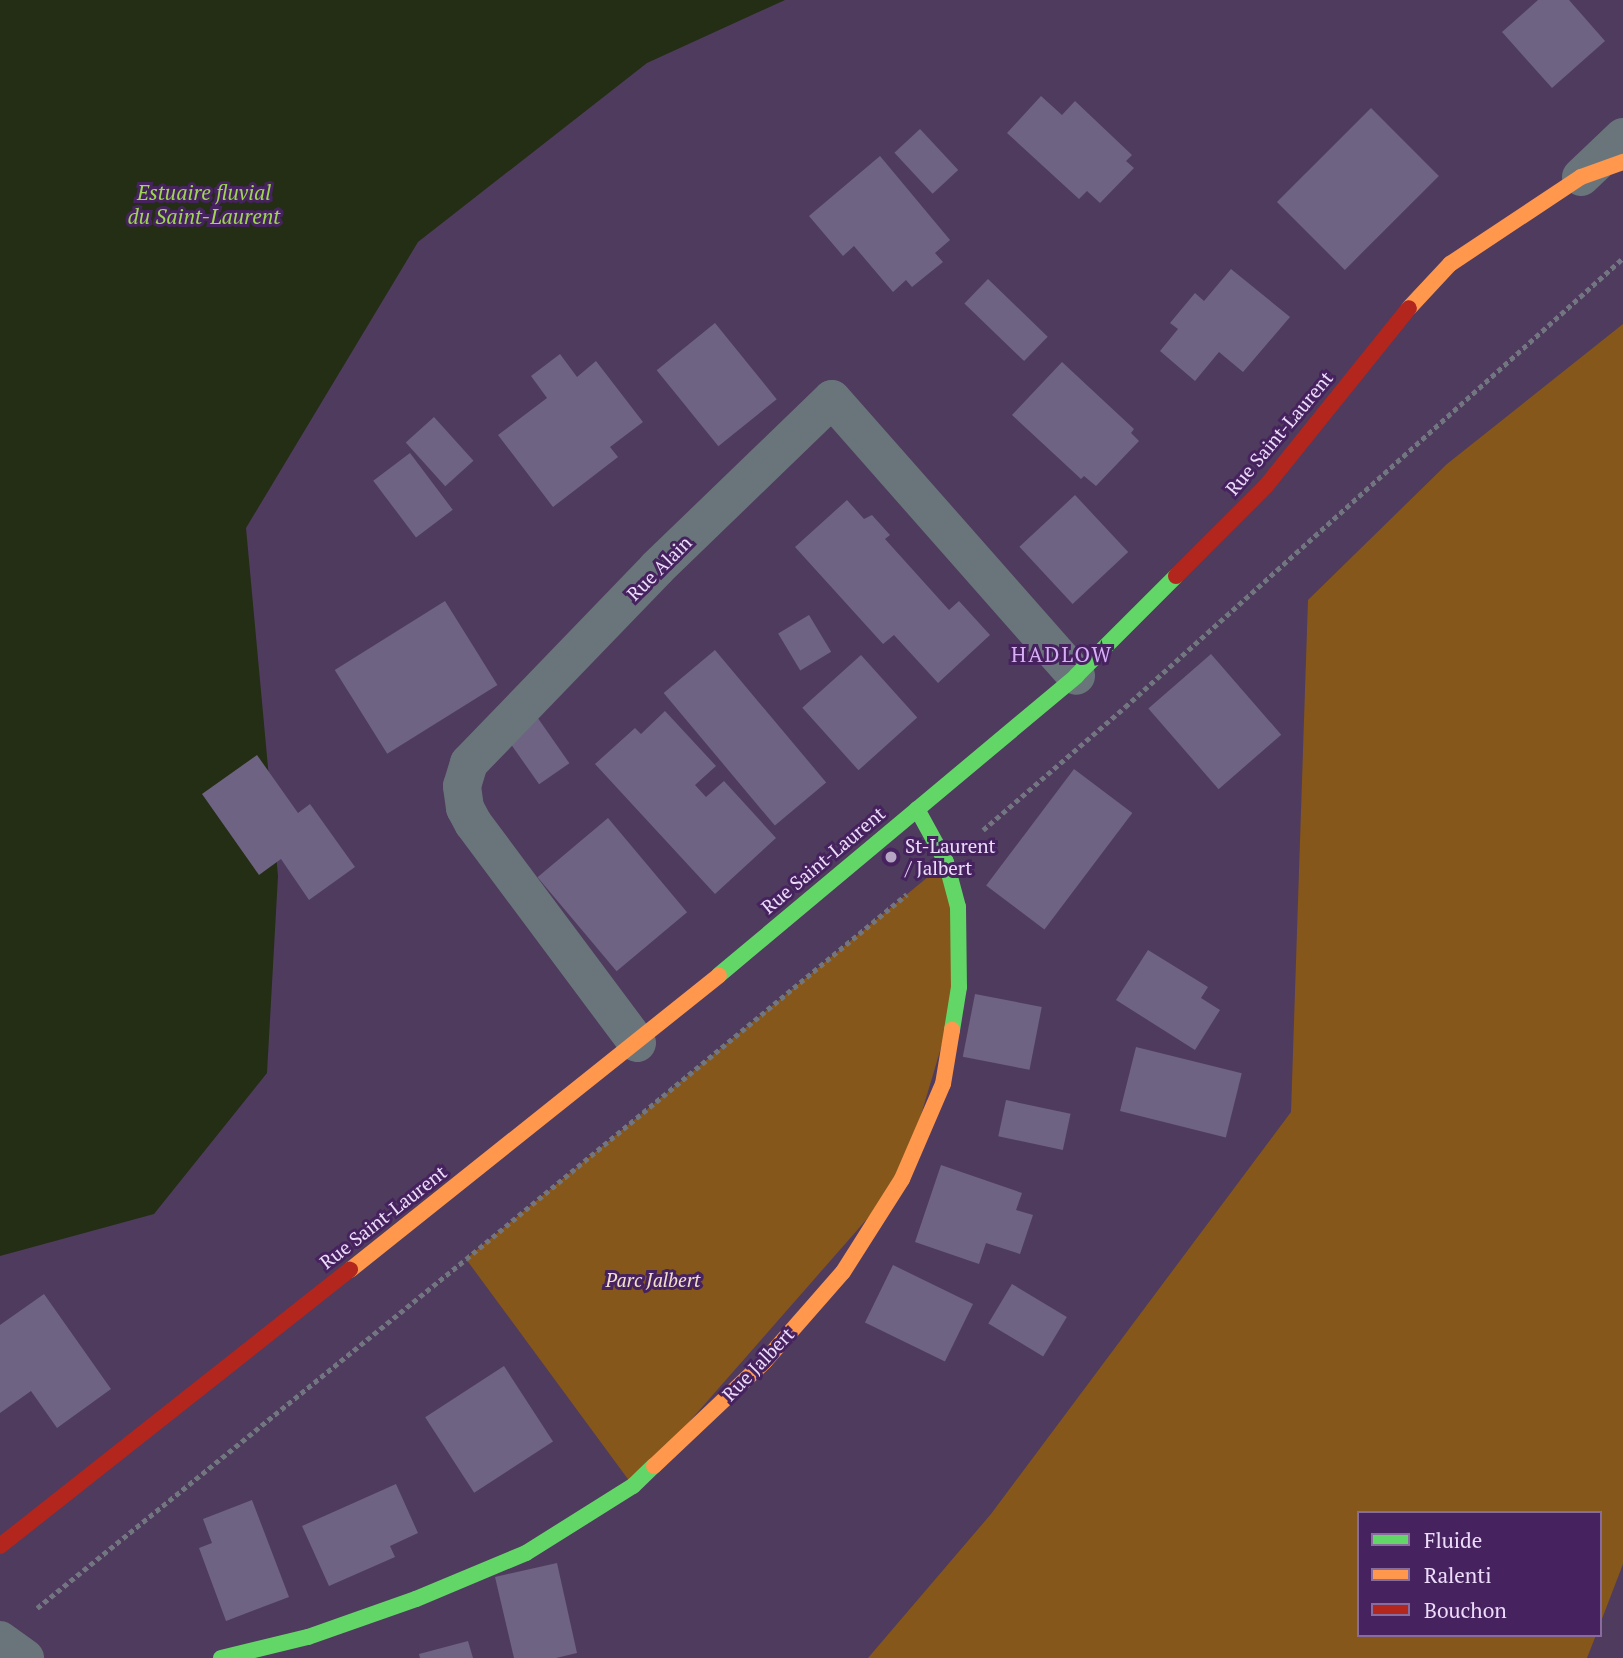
<!DOCTYPE html>
<style>
body{margin:0}
#map{position:relative;width:1623px;height:1658px;overflow:hidden;background:#4f3b5d;font-family:"PT Serif",serif}
div>[style]{position:absolute}
[style*='--x']{left:calc(var(--x)*1px);top:calc(var(--y)*1px);width:calc(var(--w)*1px);rotate:calc(var(--a)*1deg)}
.green>*{inset:0;background:#86571b}
.water>*{inset:0;background:#232e14}
.building>*{inset:0;background:#6e6383;transform-origin:0 0}
.path>*{height:4.5px;margin-top:-2.25px;transform-origin:0;background:repeating-linear-gradient(90deg,#727681 0 5px,transparent 0 8.5px)}
.street>*{height:38px;margin:-19px;padding:0 19px;transform-origin:19px;border-radius:19px;background:#6a757b}
.fast>*{height:16px;margin:-8px;padding:0 8px;transform-origin:8px;border-radius:8px;background:#63d668}
.slow>*{height:16px;margin:-8px;padding:0 8px;transform-origin:8px;border-radius:8px;background:#ff974d}
.jam>*{height:16px;margin:-8px;padding:0 8px;transform-origin:8px;border-radius:8px;background:#b3261e}
.dots>*{width:19px;height:19px;translate:-50% -50%;box-sizing:border-box;border:4px solid #46225f;border-radius:50%}
span{translate:-50% -50%;white-space:nowrap;text-align:center;line-height:1.15;-webkit-text-stroke:6px #46225f;paint-order:stroke}
.street-label{font-size:19px;color:#ecdcfa}
.poi-label{font-size:19px;color:#ecdcfa}
.left{translate:0 -50%;text-align:left}
.park-label{font-size:19px;color:#f2dfcb;font-style:italic}
.water-label{font-size:21px;color:#9ed555;font-style:italic}
.neighbourhood-label{font-size:21px;color:#d6aff7;letter-spacing:2px}
.legend{position:absolute;left:1357px;top:1511px;width:245px;height:126px;box-sizing:border-box;background:#46225f;border:2px solid #886c9d;margin:0;padding:9px 12px;list-style:none;font-size:21px;color:#ecdcfa}
.legend li{display:flex;align-items:center;gap:14px;height:35px}
.legend b{width:35px;border:2px solid #886c9d}
</style>
<div id="map">
<div class="green">
<div style="clip-path:polygon(1623px 324px,1623px 1564px,1600px 1624px,1600px 1513px,1359px 1513px,1359px 1635px,1596px 1635px,1587px 1658px,868px 1658px,991px 1514px,1291px 1112px,1308px 600px,1447px 464px)"></div>
<div style="clip-path:polygon(946px 862px,959px 987px,902px 1179px,633px 1486px,466px 1259px)"></div>
</div>
<div class="water">
<div style="clip-path:polygon(0 0,785px 0,647px 63px,418px 242px,246px 528px,278px 876px,267px 1073px,154px 1214px,0 1256px)"></div>
</div>
<div class="building">
<div style="clip-path:polygon(1538px 0,1569px 0,1605px 41px,1552px 88px,1502px 32px)"></div>
<div style="clip-path:polygon(1041px 96px,1062px 115px,1075px 101px,1132px 155px,1126px 161px,1134px 168px,1100px 203px,1087px 191px,1079px 199px,1007px 133px)"></div>
<div style="left:1371px;top:108px;width:96px;height:133px;rotate:45deg"></div>
<div style="left:920px;top:129px;width:56px;height:35px;rotate:47deg"></div>
<div style="clip-path:polygon(880px 156px,950px 240px,935px 253px,943px 262px,912px 287px,906px 280px,893px 292px,854px 246px,843px 256px,809px 216px)"></div>
<div style="clip-path:polygon(1231px 269px,1290px 317px,1243px 372px,1219px 352px,1195px 381px,1160px 351px,1178px 329px,1170px 323px,1195px 293px,1204px 301px)"></div>
<div style="left:988px;top:279px;width:83px;height:34px;rotate:44deg"></div>
<div style="left:715px;top:323px;width:98px;height:75px;rotate:51deg"></div>
<div style="clip-path:polygon(560px 354px,577px 377px,596px 361px,643px 422px,610px 447px,618px 457px,553px 507px,498px 435px,547px 398px,531px 376px)"></div>
<div style="clip-path:polygon(1062px 362px,1134px 429px,1131px 433px,1139px 441px,1096px 486px,1084px 476px,1081px 479px,1012px 415px)"></div>
<div style="left:434px;top:417px;width:59px;height:38px;rotate:48deg"></div>
<div style="left:410px;top:453px;width:71px;height:46px;rotate:53deg"></div>
<div style="left:1075px;top:495px;width:78px;height:76px;rotate:47deg"></div>
<div style="clip-path:polygon(847px 500px,864px 519px,872px 515px,890px 535px,885px 539px,949px 610px,959px 601px,990px 635px,938px 683px,894px 635px,883px 644px,795px 547px)"></div>
<div style="left:445px;top:601px;width:99px;height:130px;rotate:58deg"></div>
<div style="left:809px;top:615px;width:43px;height:36px;rotate:59deg"></div>
<div style="left:715px;top:650px;width:173px;height:67px;rotate:50deg"></div>
<div style="left:1211px;top:654px;width:107px;height:83px;rotate:49deg"></div>
<div style="left:861px;top:655px;width:84px;height:79px;rotate:48deg"></div>
<div style="clip-path:polygon(665px 711px,716px 766px,695px 785px,706px 797px,724px 781px,776px 838px,715px 894px,595px 764px,635px 728px,641px 734px)"></div>
<div style="left:535px;top:714px;width:60px;height:37px;rotate:55deg"></div>
<div style="clip-path:polygon(257px 755px,298px 813px,310px 804px,355px 867px,309px 900px,281px 859px,259px 875px,202px 794px)"></div>
<div style="left:1074px;top:769px;width:73px;height:146px;rotate:37deg"></div>
<div style="left:608px;top:818px;width:123px;height:92px;rotate:50deg"></div>
<div style="clip-path:polygon(1148px 950px,1208px 987px,1201px 998px,1220px 1010px,1195px 1050px,1116px 1000px)"></div>
<div style="left:975px;top:994px;width:68px;height:64px;rotate:11deg"></div>
<div style="left:1136px;top:1047px;width:109px;height:66px;rotate:14deg"></div>
<div style="left:1006px;top:1100px;width:66px;height:37px;rotate:12deg"></div>
<div style="clip-path:polygon(941px 1165px,1022px 1193px,1016px 1210px,1033px 1215px,1020px 1254px,986px 1243px,979px 1264px,915px 1242px)"></div>
<div style="left:893px;top:1265px;width:89px;height:64px;rotate:26deg"></div>
<div style="left:1012px;top:1284px;width:64px;height:46px;rotate:31deg"></div>
<div style="clip-path:polygon(44px 1294px,111px 1389px,57px 1428px,31px 1391px,0 1413px,0 1325px)"></div>
<div style="left:504px;top:1366px;width:90px;height:94px;rotate:57deg"></div>
<div style="clip-path:polygon(396px 1484px,418px 1533px,390px 1546px,395px 1557px,329px 1586px,302px 1526px)"></div>
<div style="clip-path:polygon(252px 1500px,289px 1597px,226px 1621px,199px 1548px,212px 1543px,203px 1519px)"></div>
<div style="clip-path:polygon(557px 1563px,577px 1653px,556px 1658px,514px 1658px,495px 1577px)"></div>
<div style="clip-path:polygon(468px 1641px,473px 1658px,420px 1658px,419px 1654px)"></div>
</div>
<div class="path">
<div style="--x:983;--y:830;--w:188;--a:-40.9"></div>
<div style="--x:1125;--y:707;--w:671;--a:-42.04"></div>
<div style="--x:37;--y:1608;--w:553;--a:-39.13"></div>
<div style="--x:466;--y:1259;--w:572;--a:-39.61"></div>
</div>
<div class="street">
<div style="--x:1581;--y:177;--w:58;--a:-43.6"></div>
<div style="--x:637;--y:1043;--w:274;--a:-126.7"></div>
<div style="--x:473;--y:823;--w:17;--a:-118"></div>
<div style="--x:465;--y:808;--w:22;--a:-98"></div>
<div style="--x:462;--y:786;--w:24;--a:-73"></div>
<div style="--x:469;--y:763;--w:271;--a:-46"></div>
<div style="--x:657;--y:568;--w:243;--a:-44"></div>
<div style="--x:832;--y:399;--w:369;--a:48.6"></div>
<div style="--x:0;--y:1640;--w:31;--a:36"></div>
</div>
<div class="fast">
<div style="--x:917;--y:809;--w:60;--a:61.3"></div>
<div style="--x:946;--y:862;--w:47;--a:75.1"></div>
<div style="--x:958;--y:907;--w:80;--a:89.3"></div>
<div style="--x:959;--y:987;--w:44;--a:99.2"></div>
<div style="--x:719;--y:975;--w:466;--a:-39.9"></div>
<div style="--x:1076;--y:676;--w:141;--a:-45"></div>
<div style="--x:221;--y:1658;--w:89;--a:-13.6"></div>
<div style="--x:308;--y:1637;--w:114;--a:-19.4"></div>
<div style="--x:416;--y:1599;--w:119;--a:-22.7"></div>
<div style="--x:526;--y:1553;--w:126;--a:-32.1"></div>
<div style="--x:633;--y:1486;--w:29;--a:-44"></div>
</div>
<div class="slow">
<div style="--x:1409;--y:308;--w:60;--a:-47"></div>
<div style="--x:1450;--y:264;--w:157;--a:-33.6"></div>
<div style="--x:1581;--y:177;--w:45;--a:-19.7"></div>
<div style="--x:350;--y:1270;--w:472;--a:-38.6"></div>
<div style="--x:654;--y:1466;--w:153;--a:-43.4"></div>
<div style="--x:765;--y:1361;--w:118;--a:-48.8"></div>
<div style="--x:843;--y:1272;--w:110;--a:-57.6"></div>
<div style="--x:902;--y:1179;--w:103;--a:-66.7"></div>
<div style="--x:943;--y:1084;--w:55;--a:-80.5"></div>
</div>
<div class="jam">
<div style="--x:1176;--y:576;--w:127;--a:-45"></div>
<div style="--x:1266;--y:486;--w:228;--a:-51.2"></div>
<div style="--x:0;--y:1546;--w:446;--a:-38.3"></div>
</div>
<div class="dots">
<div style="left:891px;top:857px;background:#b5a4c3"></div>
</div>
<div class="street-label">
<span style="left:1279px;top:433px;rotate:-50deg">Rue Saint-Laurent</span>
<span style="left:659px;top:568px;rotate:-45deg">Rue Alain</span>
<span style="left:823px;top:860px;rotate:-40deg">Rue Saint-Laurent</span>
<span style="left:383px;top:1217px;rotate:-38deg">Rue Saint-Laurent</span>
<span style="left:758px;top:1364px;rotate:-46deg">Rue Jalbert</span>
</div>
<div class="poi-label">
<span class="left" style="left:905px;top:857px">St-Laurent<br>/ Jalbert</span>
</div>
<div class="park-label">
<span style="left:653px;top:1280px">Parc Jalbert</span>
</div>
<div class="water-label">
<span style="left:204px;top:204px">Estuaire fluvial<br>du Saint-Laurent</span>
</div>
<div class="neighbourhood-label">
<span style="left:1062px;top:654px">HADLOW</span>
</div>
<ul class="legend">
<li><b style="height:9px;background:#63d668"></b>Fluide</li>
<li><b style="height:9px;background:#ff974d"></b>Ralenti</li>
<li><b style="height:9px;background:#b3261e"></b>Bouchon</li>
</ul>
</div>
